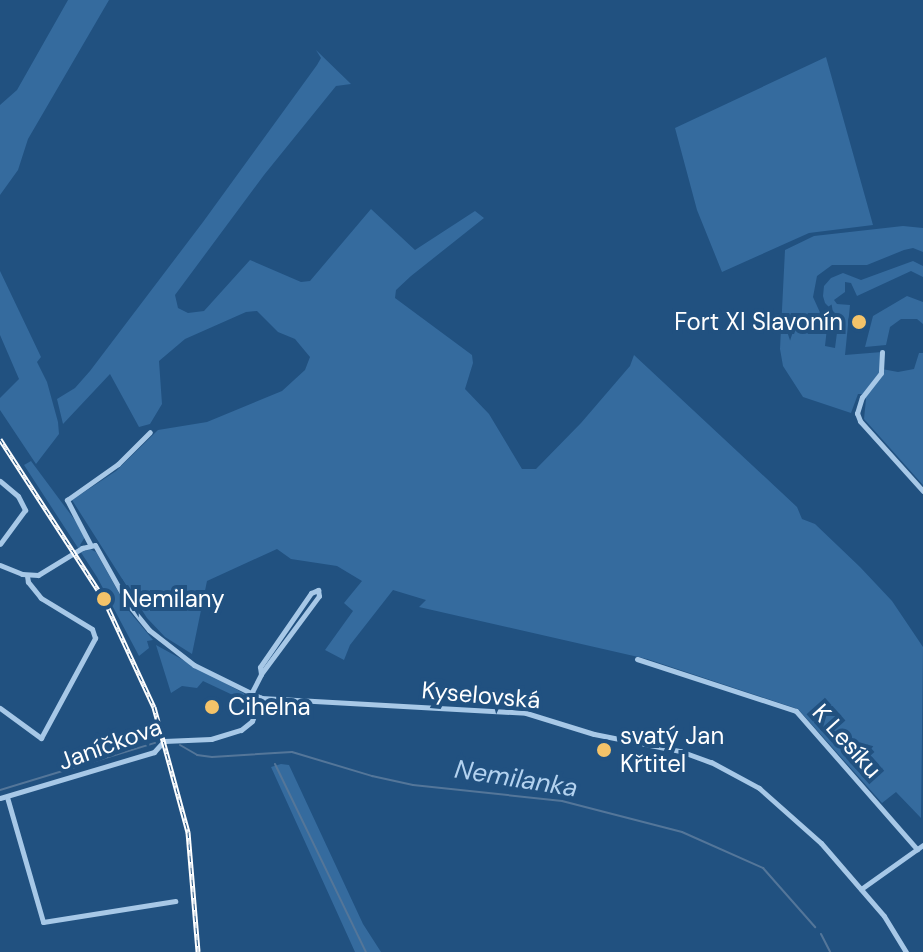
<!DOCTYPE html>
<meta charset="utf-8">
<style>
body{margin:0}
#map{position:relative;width:923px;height:952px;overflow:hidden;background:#215180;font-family:"DM Sans",sans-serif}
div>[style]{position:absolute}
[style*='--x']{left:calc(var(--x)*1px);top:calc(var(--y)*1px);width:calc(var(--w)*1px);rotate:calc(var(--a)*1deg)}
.green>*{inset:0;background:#356b9e}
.stream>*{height:2px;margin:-1px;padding:0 1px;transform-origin:1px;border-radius:1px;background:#547699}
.minor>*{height:5px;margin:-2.5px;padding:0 2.5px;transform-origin:2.5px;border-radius:2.5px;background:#a7c8e7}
.rail>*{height:5px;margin-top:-2.5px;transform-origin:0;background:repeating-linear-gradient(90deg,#215180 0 6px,#fff 0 12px);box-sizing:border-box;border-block:2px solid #fff}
.dots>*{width:22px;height:22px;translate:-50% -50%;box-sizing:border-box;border:4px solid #215180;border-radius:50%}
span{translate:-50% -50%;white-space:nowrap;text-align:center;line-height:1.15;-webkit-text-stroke:8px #215180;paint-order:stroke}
.poi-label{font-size:24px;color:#fff}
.right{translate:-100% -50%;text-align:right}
.left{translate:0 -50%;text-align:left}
.street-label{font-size:24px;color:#fff}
.water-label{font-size:26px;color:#b3d2ef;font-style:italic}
</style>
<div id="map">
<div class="green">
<div style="clip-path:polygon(68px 0,109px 0,28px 139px,18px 170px,0 195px,0 105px,17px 90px)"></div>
<div style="clip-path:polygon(316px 50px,351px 84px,336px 86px,264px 175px,175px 295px,178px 308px,188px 313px,204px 311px,250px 260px,301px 282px,310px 281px,371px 209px,415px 250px,475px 211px,484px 218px,411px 276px,396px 290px,395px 298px,472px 355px,473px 363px,465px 389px,489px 414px,522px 469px,536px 469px,581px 423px,630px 366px,634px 355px,797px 507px,802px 519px,815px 524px,860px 567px,892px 601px,923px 647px,921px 818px,896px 792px,882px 803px,798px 709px,647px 659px,419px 607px,426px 600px,393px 590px,350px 645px,344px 660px,325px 650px,353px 611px,344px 603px,362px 581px,337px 566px,291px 559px,277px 549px,207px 581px,192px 654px,165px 637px,147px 618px,72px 500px,116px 471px,158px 430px,207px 422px,282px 391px,305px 370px,310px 357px,295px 339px,278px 332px,257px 311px,246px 312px,185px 339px,159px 361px,162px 404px,150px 424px,139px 427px,110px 374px,63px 424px,57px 399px,75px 388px,90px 371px,203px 222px,317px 65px,321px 58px)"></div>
<div style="clip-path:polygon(826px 57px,873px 225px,809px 233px,722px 272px,697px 210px,675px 128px)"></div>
<div style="clip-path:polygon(903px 226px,923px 228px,923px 252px,913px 248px,904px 250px,867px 265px,832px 265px,817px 276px,813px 297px,827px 328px,825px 346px,835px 348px,839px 317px,825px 303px,823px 296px,824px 286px,831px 278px,843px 273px,861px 280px,913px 261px,923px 266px,923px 277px,911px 271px,857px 296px,851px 283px,845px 282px,845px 292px,834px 300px,837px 304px,850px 305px,845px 355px,882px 352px,882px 369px,898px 372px,914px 369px,919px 353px,923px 353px,923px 485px,864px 419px,866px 399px,861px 394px,858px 394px,851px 413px,803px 397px,783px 366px,780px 349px,785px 250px,814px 236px)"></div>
<div style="clip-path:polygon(0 271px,41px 357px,37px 362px,47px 382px,58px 422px,59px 434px,36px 464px,0 410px,0 398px,19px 379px,0 335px)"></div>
<div style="clip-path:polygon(907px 296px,923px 302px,923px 324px,917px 319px,901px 319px,890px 327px,886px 345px,865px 347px,873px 316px)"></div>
<div style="clip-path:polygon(31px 461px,80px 527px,85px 537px,80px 545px,85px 551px,90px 549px,96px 552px,129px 611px,153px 640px,147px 641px,149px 648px,139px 656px,97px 577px,24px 465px)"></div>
<div style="clip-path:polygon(156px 645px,254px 699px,257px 704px,242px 705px,237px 697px,203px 681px,197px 688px,182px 686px,171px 693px)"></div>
<div style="clip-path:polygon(281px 764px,289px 765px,363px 924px,381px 952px,355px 952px,271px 767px)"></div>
</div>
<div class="stream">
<div style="--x:180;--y:745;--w:20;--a:30"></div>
<div style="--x:197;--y:755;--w:15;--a:8"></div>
<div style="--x:212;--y:757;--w:80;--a:-3.6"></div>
<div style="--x:292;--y:752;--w:84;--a:16.7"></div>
<div style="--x:372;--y:776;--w:42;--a:12.4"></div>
<div style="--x:413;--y:785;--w:150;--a:6.1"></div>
<div style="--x:562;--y:801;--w:124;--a:14.5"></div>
<div style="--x:682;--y:832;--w:89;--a:24"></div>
<div style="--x:763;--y:868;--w:79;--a:48.6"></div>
<div style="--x:275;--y:764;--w:209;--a:64.2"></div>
<div style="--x:0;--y:790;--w:162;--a:-16.9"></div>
<div style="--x:821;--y:934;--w:20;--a:63"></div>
</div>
<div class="minor">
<div style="--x:882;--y:352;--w:21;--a:93"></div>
<div style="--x:881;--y:373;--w:31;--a:128"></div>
<div style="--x:862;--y:397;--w:17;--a:107"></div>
<div style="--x:857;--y:413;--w:9;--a:69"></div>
<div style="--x:860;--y:421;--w:94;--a:48"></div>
<div style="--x:0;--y:481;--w:23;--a:40"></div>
<div style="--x:18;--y:496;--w:16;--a:63"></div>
<div style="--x:25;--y:510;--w:42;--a:126.3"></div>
<div style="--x:90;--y:544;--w:50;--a:-117.6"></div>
<div style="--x:67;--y:500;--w:62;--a:-35.2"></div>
<div style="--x:118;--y:464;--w:45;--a:-45"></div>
<div style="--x:0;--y:565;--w:24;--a:22"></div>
<div style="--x:22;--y:574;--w:16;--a:4"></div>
<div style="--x:38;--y:575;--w:52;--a:-31.5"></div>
<div style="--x:82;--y:548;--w:13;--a:-13"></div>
<div style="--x:95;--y:545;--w:68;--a:60.8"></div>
<div style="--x:128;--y:604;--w:33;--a:51"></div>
<div style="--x:149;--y:630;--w:57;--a:37.9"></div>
<div style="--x:194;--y:665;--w:75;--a:26.2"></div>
<div style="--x:261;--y:698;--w:265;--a:3.2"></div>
<div style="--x:526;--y:713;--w:71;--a:17.2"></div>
<div style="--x:594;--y:734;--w:88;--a:11.2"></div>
<div style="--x:680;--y:751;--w:33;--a:20"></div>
<div style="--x:711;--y:762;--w:55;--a:28.4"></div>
<div style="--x:759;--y:788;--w:83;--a:41.6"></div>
<div style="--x:821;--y:843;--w:96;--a:49.2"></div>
<div style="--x:884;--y:916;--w:42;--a:58.6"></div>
<div style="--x:637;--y:659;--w:167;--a:18.1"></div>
<div style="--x:796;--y:711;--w:184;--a:48.8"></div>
<div style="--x:261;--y:674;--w:7;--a:-98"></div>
<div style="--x:260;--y:667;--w:90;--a:-55.4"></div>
<div style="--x:311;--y:593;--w:8;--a:-23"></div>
<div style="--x:251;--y:694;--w:22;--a:-63"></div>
<div style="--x:261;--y:674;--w:97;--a:-53.4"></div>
<div style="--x:319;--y:596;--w:6;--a:-99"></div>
<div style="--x:0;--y:708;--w:51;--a:36.2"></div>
<div style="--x:41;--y:738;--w:114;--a:-61.6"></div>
<div style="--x:95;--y:638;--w:9;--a:-108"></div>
<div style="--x:92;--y:629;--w:60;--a:-148.7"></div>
<div style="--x:41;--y:598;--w:21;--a:-129"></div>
<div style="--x:28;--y:582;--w:6;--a:-99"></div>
<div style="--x:7;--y:797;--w:130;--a:73.9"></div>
<div style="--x:43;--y:922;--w:134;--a:-9"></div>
<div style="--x:0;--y:798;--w:161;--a:-16.6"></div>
<div style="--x:154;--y:752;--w:15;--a:-48"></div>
<div style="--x:164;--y:741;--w:47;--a:-2.4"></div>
<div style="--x:211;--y:739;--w:31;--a:-17"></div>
<div style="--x:241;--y:730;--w:14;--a:-39"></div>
<div style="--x:252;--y:721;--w:25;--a:-69"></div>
<div style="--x:861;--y:889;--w:76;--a:-35.4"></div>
</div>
<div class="rail">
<div style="--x:0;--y:439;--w:191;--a:57"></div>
<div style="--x:104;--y:599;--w:119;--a:65.2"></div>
<div style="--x:154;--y:707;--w:130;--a:74.8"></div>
<div style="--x:188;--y:832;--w:120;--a:85.2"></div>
</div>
<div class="dots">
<div style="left:859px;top:322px;background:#f4c369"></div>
<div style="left:104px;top:599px;background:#f4c369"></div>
<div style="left:212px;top:707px;background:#f4c369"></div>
<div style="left:604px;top:750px;background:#f4c369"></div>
</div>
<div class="poi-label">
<span class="right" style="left:843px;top:322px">Fort XI Slavonín</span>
<span class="left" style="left:122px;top:599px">Nemilany</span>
<span class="left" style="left:228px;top:707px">Cihelna</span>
<span class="left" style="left:620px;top:750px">svatý Jan<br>Křtitel</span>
</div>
<div class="street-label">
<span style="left:481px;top:695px;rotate:5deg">Kyselovská</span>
<span style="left:847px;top:741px;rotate:48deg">K Lesíku</span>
<span style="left:110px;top:744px;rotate:-20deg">Janíčkova</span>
</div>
<div class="water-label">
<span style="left:516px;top:779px;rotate:9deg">Nemilanka</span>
</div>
</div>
